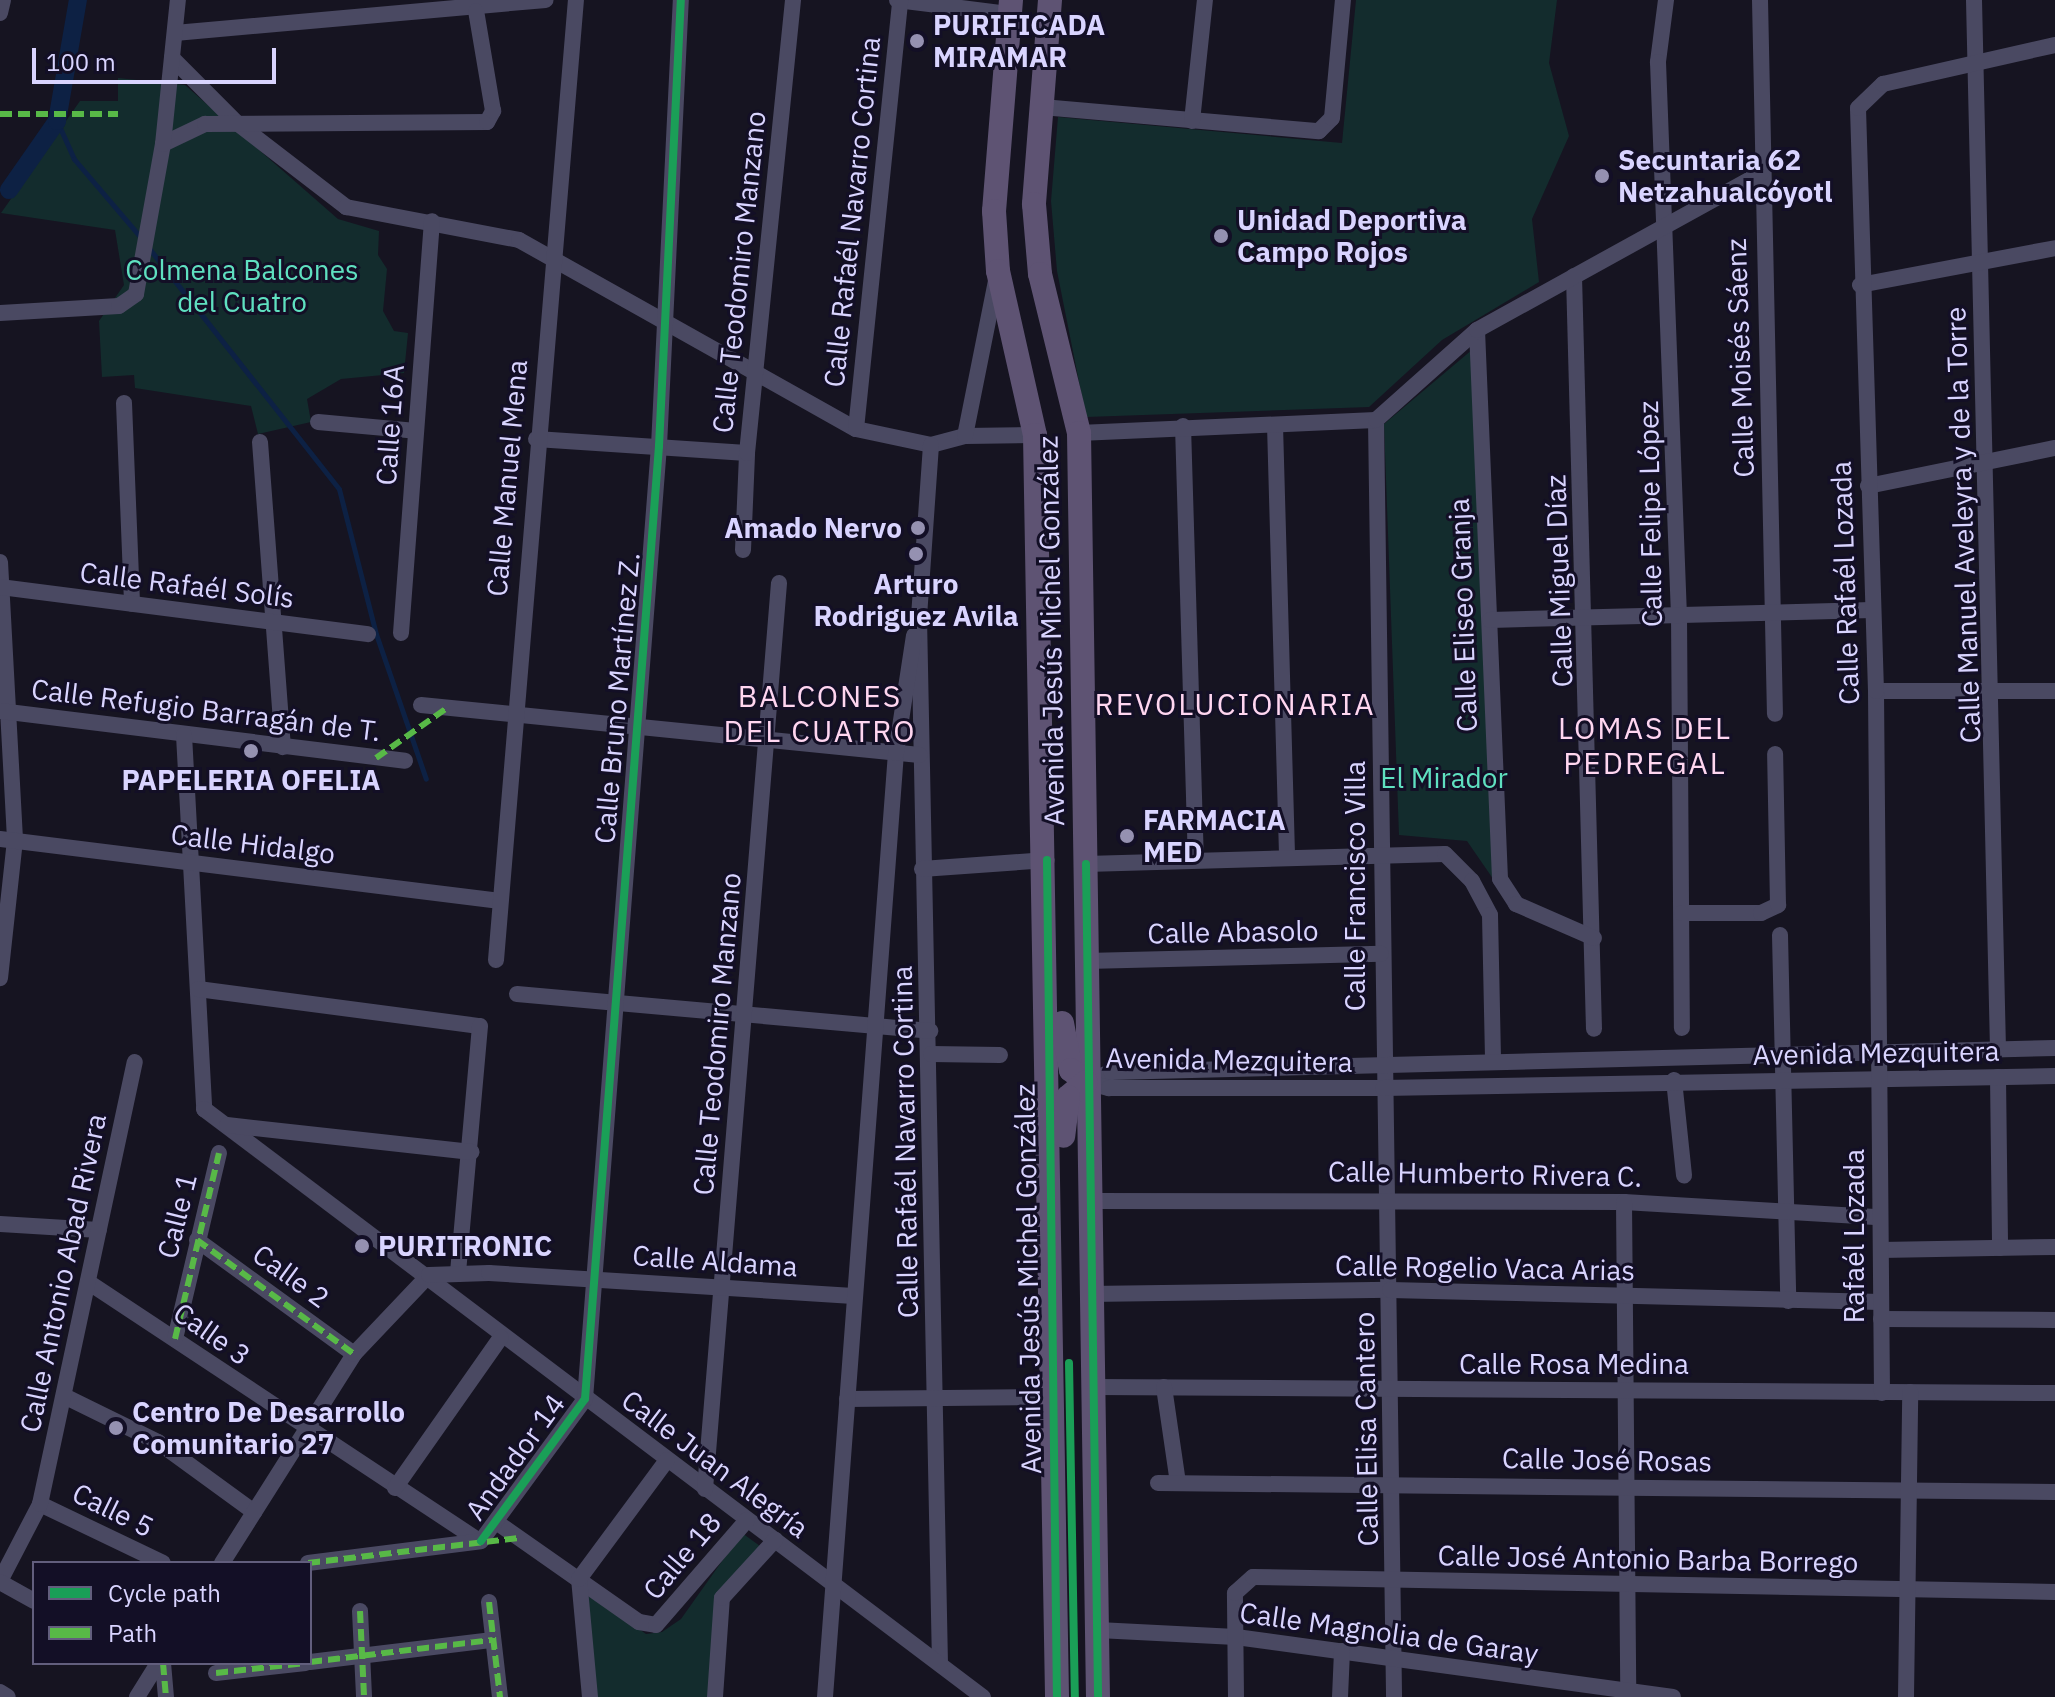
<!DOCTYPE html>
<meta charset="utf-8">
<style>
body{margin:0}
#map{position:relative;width:2055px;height:1697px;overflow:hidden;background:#161421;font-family:"IBM Plex Sans",sans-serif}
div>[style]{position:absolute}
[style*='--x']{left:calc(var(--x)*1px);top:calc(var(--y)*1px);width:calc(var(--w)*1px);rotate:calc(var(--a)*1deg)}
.green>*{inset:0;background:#132c2d}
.stream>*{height:5px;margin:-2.5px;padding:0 2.5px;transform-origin:2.5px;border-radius:2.5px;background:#0d2144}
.canal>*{height:18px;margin:-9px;padding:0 9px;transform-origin:9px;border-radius:9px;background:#0d2144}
.minor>*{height:16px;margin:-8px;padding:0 8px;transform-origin:8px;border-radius:8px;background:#4a4962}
.primary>*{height:24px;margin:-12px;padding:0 12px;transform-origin:12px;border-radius:12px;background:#5e5373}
.quiet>*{height:6px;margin-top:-3px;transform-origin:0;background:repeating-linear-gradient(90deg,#58b947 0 12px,transparent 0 18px)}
.cycleway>*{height:8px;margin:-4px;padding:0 4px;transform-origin:4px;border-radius:4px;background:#1a9f57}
.dots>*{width:22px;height:22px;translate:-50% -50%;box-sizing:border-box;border:4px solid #130f26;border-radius:50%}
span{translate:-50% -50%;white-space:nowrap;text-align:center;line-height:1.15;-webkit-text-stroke:6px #130f26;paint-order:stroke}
.poi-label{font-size:28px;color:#d9d4ff;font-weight:700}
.left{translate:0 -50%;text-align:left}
.right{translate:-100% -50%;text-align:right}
.street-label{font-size:28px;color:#d9d4ff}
.park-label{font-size:28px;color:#5fe0c0}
.neighbourhood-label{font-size:30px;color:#ffd6f0;letter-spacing:2px}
.legend{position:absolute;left:32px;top:1561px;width:280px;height:104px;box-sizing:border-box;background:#130f26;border:2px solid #625e7d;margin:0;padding:10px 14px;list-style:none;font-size:24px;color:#d9d4ff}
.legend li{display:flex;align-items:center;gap:16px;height:40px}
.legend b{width:40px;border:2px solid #625e7d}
.scale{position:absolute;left:32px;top:48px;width:244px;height:36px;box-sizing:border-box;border:4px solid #d9d4ff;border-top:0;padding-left:10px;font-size:24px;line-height:28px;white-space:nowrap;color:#d9d4ff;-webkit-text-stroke:6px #130f26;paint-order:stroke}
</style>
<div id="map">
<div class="green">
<div style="clip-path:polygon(1356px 0,1557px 0,1549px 63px,1569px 136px,1532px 219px,1539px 282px,1442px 340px,1369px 407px,1086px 417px,1057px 271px,1051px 201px,1058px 117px,1342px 143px)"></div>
<div style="clip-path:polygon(118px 78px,185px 85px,338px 219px,379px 231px,378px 255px,387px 269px,383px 311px,394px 331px,408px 333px,404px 373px,341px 379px,307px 399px,311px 422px,258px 434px,251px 406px,135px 388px,134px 375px,102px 377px,99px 321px,124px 285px,115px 230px,1px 213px,80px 101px,118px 101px)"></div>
<div style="clip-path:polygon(1473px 349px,1498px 886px,1467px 841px,1399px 835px,1384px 424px)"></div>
<div style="clip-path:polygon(742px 1533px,760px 1546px,716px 1599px,709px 1697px,597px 1697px,587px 1591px,646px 1634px,662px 1632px,681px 1619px)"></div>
</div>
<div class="stream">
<div style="--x:57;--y:121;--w:42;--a:65.9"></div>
<div style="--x:74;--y:159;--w:105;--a:49.6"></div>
<div style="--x:148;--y:247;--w:308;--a:51.7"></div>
<div style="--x:339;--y:489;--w:150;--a:75.7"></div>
<div style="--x:376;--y:634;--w:153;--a:71"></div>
</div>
<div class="canal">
<div style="--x:9;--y:190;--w:84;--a:-55.2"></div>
<div style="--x:57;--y:121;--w:123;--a:-80.2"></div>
</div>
<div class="minor">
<div style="--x:897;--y:0;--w:114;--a:7.1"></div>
<div style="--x:1666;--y:0;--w:63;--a:97.4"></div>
<div style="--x:1658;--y:62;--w:553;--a:87.83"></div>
<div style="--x:1679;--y:615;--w:413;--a:89.6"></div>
<div style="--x:1760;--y:0;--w:714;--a:88.8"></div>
<div style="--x:1974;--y:0;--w:1048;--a:88.69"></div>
<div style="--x:0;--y:13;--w:13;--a:-77"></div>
<div style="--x:175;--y:33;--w:372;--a:-5.1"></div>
<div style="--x:172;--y:58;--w:92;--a:45"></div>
<div style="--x:237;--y:123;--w:138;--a:37.6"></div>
<div style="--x:346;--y:207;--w:176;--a:10.8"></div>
<div style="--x:519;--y:240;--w:386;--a:29.3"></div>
<div style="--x:856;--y:429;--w:77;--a:12"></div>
<div style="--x:931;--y:445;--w:35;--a:-15"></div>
<div style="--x:965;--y:436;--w:70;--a:-0.8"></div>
<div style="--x:1042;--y:107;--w:278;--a:5"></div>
<div style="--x:1319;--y:131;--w:18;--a:-45"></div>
<div style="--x:1332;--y:118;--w:119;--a:-84.7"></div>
<div style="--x:1192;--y:121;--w:122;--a:-83.9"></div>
<div style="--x:163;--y:144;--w:47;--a:-25.5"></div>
<div style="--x:205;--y:124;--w:282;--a:-0.4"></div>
<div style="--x:487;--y:122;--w:13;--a:-61"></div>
<div style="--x:493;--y:111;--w:101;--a:-99.6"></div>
<div style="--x:1574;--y:276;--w:753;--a:88.48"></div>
<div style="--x:1860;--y:285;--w:198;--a:-10.7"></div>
<div style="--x:0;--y:313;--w:119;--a:-3.4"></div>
<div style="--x:119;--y:306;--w:21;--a:-35"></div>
<div style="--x:136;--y:294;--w:152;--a:-79.8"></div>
<div style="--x:163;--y:144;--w:145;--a:-84.1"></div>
<div style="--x:1477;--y:330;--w:549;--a:87.6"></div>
<div style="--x:1500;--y:879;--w:30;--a:57"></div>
<div style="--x:1516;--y:904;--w:85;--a:23.6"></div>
<div style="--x:124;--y:403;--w:201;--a:87.7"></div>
<div style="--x:1376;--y:420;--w:1277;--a:89.19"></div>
<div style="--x:318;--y:422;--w:98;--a:5.2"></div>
<div style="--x:1275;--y:425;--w:433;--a:88.4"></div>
<div style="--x:1183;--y:426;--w:434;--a:88.3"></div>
<div style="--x:856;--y:429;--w:431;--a:-84.1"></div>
<div style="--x:1079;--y:433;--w:297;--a:-2.5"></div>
<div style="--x:1376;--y:420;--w:135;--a:-41.7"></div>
<div style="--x:1477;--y:330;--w:325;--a:-28.9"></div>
<div style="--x:965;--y:436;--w:158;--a:-78.7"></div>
<div style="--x:536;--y:439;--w:211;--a:3.8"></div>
<div style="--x:260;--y:442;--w:306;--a:85.7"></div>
<div style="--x:931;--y:445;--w:173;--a:94"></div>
<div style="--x:919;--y:618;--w:1046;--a:88.85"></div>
<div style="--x:1868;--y:486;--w:191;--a:-11.5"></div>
<div style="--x:743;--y:550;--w:97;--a:-87.6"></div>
<div style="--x:747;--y:453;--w:455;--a:-84.2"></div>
<div style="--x:0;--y:562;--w:278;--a:86.9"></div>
<div style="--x:15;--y:840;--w:139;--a:96.2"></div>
<div style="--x:0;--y:587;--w:371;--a:7.3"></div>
<div style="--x:1490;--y:620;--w:382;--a:-1.5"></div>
<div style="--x:401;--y:633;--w:413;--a:-85.7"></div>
<div style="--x:1876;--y:691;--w:179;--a:0"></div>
<div style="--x:421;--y:705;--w:501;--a:5.72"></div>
<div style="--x:0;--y:711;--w:408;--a:7"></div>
<div style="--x:184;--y:735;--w:375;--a:86.9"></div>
<div style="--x:204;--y:1109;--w:976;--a:37.05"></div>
<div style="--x:0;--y:839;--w:504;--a:7.07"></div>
<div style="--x:1086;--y:864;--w:359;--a:-1.6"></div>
<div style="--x:1445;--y:854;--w:38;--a:45"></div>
<div style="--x:1472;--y:881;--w:38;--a:62"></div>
<div style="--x:1490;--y:915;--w:147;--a:88.8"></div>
<div style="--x:922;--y:869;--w:125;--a:-4.1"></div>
<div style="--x:1682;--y:913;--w:79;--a:0"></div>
<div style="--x:1761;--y:913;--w:19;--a:-25"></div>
<div style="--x:1778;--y:905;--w:151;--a:-91.1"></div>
<div style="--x:1780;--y:935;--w:366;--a:88.7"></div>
<div style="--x:496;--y:960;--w:963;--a:-85.24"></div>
<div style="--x:1086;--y:961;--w:295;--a:-1.4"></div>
<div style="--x:198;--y:989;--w:284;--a:7.5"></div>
<div style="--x:480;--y:1026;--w:249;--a:95.1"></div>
<div style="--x:517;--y:994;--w:415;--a:5.1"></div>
<div style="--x:931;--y:1054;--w:69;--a:0.8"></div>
<div style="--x:1998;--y:1077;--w:171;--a:89.3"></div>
<div style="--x:1674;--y:1080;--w:96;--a:84"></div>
<div style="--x:1086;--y:1082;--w:27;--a:-22"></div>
<div style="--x:1111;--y:1072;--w:944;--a:-1.46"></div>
<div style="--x:1086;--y:1082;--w:24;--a:15"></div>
<div style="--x:1109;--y:1088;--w:274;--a:0"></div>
<div style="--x:1383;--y:1088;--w:672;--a:-1.02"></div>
<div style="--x:227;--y:1125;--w:246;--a:6.3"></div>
<div style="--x:1088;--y:1201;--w:536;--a:0.11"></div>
<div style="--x:1624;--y:1202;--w:256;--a:3.4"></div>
<div style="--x:1624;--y:1202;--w:489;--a:89.5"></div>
<div style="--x:0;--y:1224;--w:99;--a:3.5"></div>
<div style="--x:197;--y:1240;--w:194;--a:36"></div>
<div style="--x:1881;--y:1250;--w:174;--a:-1"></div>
<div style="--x:88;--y:1282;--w:469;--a:33.5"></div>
<div style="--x:1089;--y:1294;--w:301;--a:-0.8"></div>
<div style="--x:1390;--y:1290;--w:491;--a:1.4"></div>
<div style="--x:1881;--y:1319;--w:174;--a:0.3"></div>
<div style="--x:175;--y:1339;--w:191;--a:-76.7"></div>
<div style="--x:1093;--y:1387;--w:962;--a:0.36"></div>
<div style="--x:1164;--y:1387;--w:97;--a:81.7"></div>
<div style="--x:1882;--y:1393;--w:702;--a:-90.49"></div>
<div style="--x:1876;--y:691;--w:583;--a:-91.77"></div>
<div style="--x:1858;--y:108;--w:35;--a:-44"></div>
<div style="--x:1883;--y:84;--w:176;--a:-12.8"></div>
<div style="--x:64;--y:1396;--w:105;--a:26.1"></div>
<div style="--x:158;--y:1442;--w:119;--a:36.1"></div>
<div style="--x:847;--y:1399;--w:203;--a:-0.6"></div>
<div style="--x:1158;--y:1483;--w:897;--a:0.57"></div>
<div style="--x:395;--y:1488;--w:184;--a:-54.9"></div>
<div style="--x:705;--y:1489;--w:909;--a:-85.33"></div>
<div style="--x:40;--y:1504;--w:136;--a:25.6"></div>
<div style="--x:499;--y:1524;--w:171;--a:35"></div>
<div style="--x:639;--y:1622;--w:17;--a:10"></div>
<div style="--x:656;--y:1625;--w:139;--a:-49.1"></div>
<div style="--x:481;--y:1541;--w:176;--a:-53.8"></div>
<div style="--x:585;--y:1399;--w:956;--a:-85.56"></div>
<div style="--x:659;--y:446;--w:447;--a:-87.2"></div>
<div style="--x:222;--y:1563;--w:247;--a:-57.7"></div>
<div style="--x:354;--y:1354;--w:109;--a:-46.5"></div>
<div style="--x:429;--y:1275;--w:60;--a:-1.9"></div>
<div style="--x:489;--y:1273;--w:365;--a:3.6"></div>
<div style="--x:308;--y:1563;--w:174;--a:-7.2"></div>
<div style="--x:0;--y:1581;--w:87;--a:-62.5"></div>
<div style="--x:40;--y:1504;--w:452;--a:-77.9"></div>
<div style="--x:0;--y:1582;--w:39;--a:29"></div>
<div style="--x:489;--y:1602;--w:96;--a:83.4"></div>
<div style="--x:360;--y:1611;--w:86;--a:87.3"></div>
<div style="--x:1098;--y:1630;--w:138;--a:2.9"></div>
<div style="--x:1236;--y:1637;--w:441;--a:7.8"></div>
<div style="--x:310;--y:1662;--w:184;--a:-6.9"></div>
<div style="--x:163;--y:1663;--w:34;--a:85"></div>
<div style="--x:216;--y:1673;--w:90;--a:-6.4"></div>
<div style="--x:0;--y:1692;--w:9;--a:32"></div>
<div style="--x:137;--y:1697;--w:40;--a:-58"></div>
<div style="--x:590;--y:1697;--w:119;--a:-95.3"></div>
<div style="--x:579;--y:1579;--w:148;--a:-53.5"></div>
<div style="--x:715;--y:1697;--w:99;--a:-86"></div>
<div style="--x:722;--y:1598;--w:79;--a:-47.6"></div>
<div style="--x:825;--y:1697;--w:947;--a:-85.7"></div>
<div style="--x:896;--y:753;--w:119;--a:-81.3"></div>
<div style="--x:1236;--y:1697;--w:104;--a:-90.6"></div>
<div style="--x:1235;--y:1593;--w:24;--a:-42"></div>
<div style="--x:1253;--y:1577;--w:802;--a:1.07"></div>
<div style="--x:1340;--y:1697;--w:46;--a:-87.5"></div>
<div style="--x:1906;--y:1697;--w:305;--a:-89.2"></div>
</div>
<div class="primary">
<div style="--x:1011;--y:0;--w:212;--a:94.6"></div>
<div style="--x:994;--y:211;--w:60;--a:86.2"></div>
<div style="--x:998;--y:271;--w:168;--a:77.3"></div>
<div style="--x:1035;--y:435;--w:1262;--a:89"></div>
<div style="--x:1050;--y:0;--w:205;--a:94.5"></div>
<div style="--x:1034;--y:204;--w:70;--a:85.1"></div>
<div style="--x:1040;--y:274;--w:164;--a:76.2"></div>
<div style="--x:1079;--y:433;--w:1264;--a:89.14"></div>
<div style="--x:1062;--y:1023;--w:48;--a:79.2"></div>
<div style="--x:1071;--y:1070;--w:19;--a:39"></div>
<div style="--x:1086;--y:1082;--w:23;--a:140"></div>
<div style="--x:1068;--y:1097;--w:39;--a:97"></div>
</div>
<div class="quiet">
<div style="--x:0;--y:114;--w:118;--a:0"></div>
<div style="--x:376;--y:758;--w:87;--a:-35.2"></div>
<div style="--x:197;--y:1240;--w:194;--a:36"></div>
<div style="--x:175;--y:1339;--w:191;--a:-76.7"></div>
<div style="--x:308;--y:1563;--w:212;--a:-6.8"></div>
<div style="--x:489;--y:1602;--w:96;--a:83.4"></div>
<div style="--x:360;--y:1611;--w:86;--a:87.3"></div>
<div style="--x:310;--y:1662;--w:184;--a:-6.9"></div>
<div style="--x:163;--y:1663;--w:34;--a:85"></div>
<div style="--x:216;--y:1673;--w:90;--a:-6.4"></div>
</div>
<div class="cycleway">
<div style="--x:1047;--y:860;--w:837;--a:89.32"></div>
<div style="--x:1086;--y:864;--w:833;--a:89.17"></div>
<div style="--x:1069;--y:1363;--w:334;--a:89"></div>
<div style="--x:481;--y:1541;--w:176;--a:-53.8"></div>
<div style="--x:585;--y:1399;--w:956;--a:-85.56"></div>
<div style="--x:659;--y:446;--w:447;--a:-87.2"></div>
</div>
<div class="dots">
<div style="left:917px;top:41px;background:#9591b1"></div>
<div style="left:1602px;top:176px;background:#9591b1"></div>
<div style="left:1221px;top:236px;background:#9591b1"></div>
<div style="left:918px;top:528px;background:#9591b1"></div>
<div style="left:916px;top:554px;background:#9591b1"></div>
<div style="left:251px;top:751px;background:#9591b1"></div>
<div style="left:1127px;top:836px;background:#9591b1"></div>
<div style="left:362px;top:1246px;background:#9591b1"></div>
<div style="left:116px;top:1428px;background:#9591b1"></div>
</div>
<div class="poi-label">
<span class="left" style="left:933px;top:41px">PURIFICADA<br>MIRAMAR</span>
<span class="left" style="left:1618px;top:176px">Secuntaria 62<br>Netzahualcóyotl</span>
<span class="left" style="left:1237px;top:236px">Unidad Deportiva<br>Campo Rojos</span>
<span class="right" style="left:902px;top:528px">Amado Nervo</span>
<span style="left:916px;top:600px">Arturo<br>Rodriguez Avila</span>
<span style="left:251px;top:780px">PAPELERIA OFELIA</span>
<span class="left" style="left:1143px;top:836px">FARMACIA<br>MED</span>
<span class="left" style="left:378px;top:1246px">PURITRONIC</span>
<span class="left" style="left:132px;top:1428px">Centro De Desarrollo<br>Comunitario 27</span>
</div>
<div class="street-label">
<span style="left:852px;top:212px;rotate:-84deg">Calle Rafaél Navarro Cortina</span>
<span style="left:739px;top:272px;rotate:-84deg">Calle Teodomiro Manzano</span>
<span style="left:1740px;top:358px;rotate:-92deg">Calle Moisés Sáenz</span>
<span style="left:390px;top:425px;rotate:-86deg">Calle 16A</span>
<span style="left:507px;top:478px;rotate:-85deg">Calle Manuel Mena</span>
<span style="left:1650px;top:514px;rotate:-91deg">Calle Felipe López</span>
<span style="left:1963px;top:525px;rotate:-92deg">Calle Manuel Aveleyra y de la Torre</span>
<span style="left:1559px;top:581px;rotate:-92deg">Calle Miguel Díaz</span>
<span style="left:1845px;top:583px;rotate:-92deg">Calle Rafaél Lozada</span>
<span style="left:187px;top:585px;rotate:7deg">Calle Rafaél Solís</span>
<span style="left:1463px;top:615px;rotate:-92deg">Calle Eliseo Granja</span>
<span style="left:1051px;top:631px;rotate:-91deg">Avenida Jesús Michel González</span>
<span style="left:617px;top:698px;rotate:-85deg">Calle Bruno Martínez Z.</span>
<span style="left:206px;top:710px;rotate:7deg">Calle Refugio Barragán de T.</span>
<span style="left:253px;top:844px;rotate:7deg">Calle Hidalgo</span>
<span style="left:1355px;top:886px;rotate:-90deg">Calle Francisco Villa</span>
<span style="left:1233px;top:932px;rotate:-1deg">Calle Abasolo</span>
<span style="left:717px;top:1034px;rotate:-85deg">Calle Teodomiro Manzano</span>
<span style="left:1876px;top:1053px;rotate:-1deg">Avenida Mezquitera</span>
<span style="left:1229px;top:1060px;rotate:1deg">Avenida Mezquitera</span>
<span style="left:905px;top:1142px;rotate:-91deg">Calle Rafaél Navarro Cortina</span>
<span style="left:1485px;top:1174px;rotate:1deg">Calle Humberto Rivera C.</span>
<span style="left:177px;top:1216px;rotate:-76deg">Calle 1</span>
<span style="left:1854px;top:1236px;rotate:-90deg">Rafaél Lozada</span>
<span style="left:715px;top:1261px;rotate:4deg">Calle Aldama</span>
<span style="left:1485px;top:1268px;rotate:1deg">Calle Rogelio Vaca Arias</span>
<span style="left:63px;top:1273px;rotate:-78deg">Calle Antonio Abad Rivera</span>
<span style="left:291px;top:1276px;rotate:36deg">Calle 2</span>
<span style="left:1028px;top:1279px;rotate:-91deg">Avenida Jesús Michel González</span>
<span style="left:212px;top:1334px;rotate:35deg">Calle 3</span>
<span style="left:1574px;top:1364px">Calle Rosa Medina</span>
<span style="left:1366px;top:1429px;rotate:-91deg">Calle Elisa Cantero</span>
<span style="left:515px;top:1457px;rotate:-54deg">Andador 14</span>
<span style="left:1607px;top:1460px;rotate:1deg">Calle José Rosas</span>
<span style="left:715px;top:1464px;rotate:37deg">Calle Juan Alegría</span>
<span style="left:113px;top:1510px;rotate:26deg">Calle 5</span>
<span style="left:682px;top:1556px;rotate:-50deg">Calle 18</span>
<span style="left:1648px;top:1559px;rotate:1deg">Calle José Antonio Barba Borrego</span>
<span style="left:1389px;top:1633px;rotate:8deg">Calle Magnolia de Garay</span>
</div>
<div class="park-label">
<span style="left:242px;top:286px">Colmena Balcones<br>del Cuatro</span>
<span style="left:1444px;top:778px">El Mirador</span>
</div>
<div class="neighbourhood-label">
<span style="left:820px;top:713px">BALCONES<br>DEL CUATRO</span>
<span style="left:1235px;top:704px">REVOLUCIONARIA</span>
<span style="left:1645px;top:745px">LOMAS DEL<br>PEDREGAL</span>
</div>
<ul class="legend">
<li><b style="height:10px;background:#1a9f57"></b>Cycle path</li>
<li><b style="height:10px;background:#58b947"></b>Path</li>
</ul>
<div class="scale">100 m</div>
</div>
